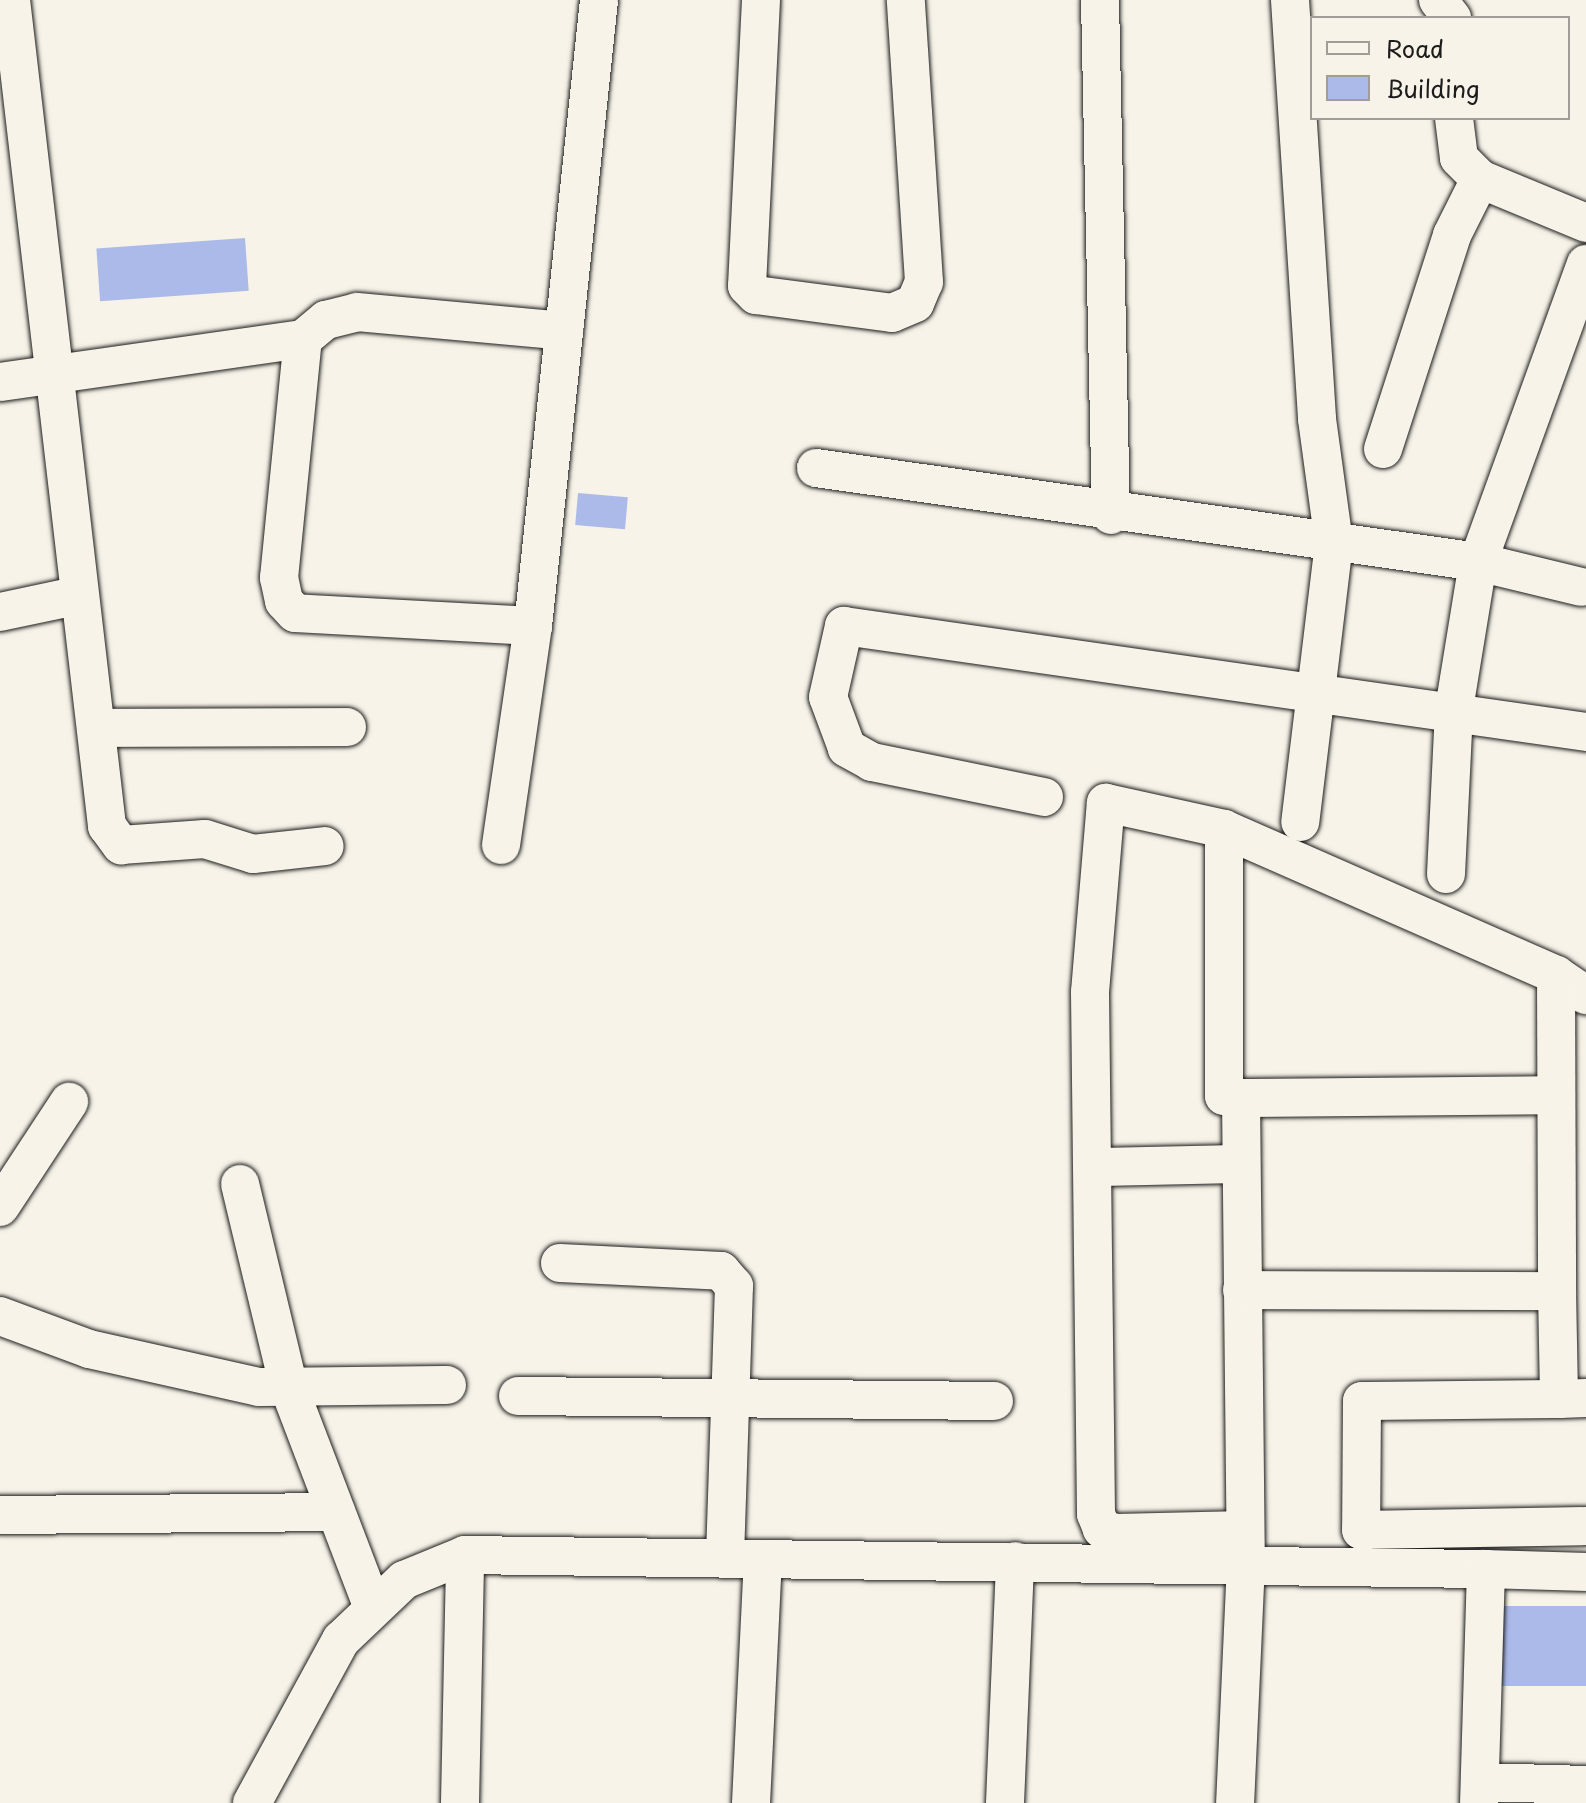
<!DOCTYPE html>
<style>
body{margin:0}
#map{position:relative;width:1586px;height:1803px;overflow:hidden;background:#f7f3e8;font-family:"Playpen Sans",sans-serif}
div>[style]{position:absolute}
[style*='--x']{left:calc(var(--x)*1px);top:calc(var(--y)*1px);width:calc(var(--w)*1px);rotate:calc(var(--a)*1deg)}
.building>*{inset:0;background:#abbae9;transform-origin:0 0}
.roads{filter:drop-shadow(0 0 2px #1c1c1c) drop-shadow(0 0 2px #1c1c1c)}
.minor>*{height:38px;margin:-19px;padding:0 19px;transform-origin:19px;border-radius:19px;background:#f7f3e8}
span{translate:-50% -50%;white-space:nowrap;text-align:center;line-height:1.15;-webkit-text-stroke:8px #f7f3e8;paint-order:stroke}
.legend{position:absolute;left:1310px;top:16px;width:260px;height:104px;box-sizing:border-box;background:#f7f3e8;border:2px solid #9f9d96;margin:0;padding:10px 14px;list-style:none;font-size:24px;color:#1c1c1c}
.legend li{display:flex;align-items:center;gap:16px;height:40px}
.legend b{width:40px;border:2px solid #9f9d96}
</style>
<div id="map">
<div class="building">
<div style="left:245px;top:238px;width:53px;height:149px;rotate:86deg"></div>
<div style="left:578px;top:493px;width:50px;height:32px;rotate:5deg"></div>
<div style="left:1586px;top:1606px;width:80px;height:86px;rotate:90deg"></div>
</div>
<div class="roads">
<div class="minor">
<div style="--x:11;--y:0;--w:832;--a:83.37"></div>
<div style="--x:107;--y:826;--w:24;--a:54"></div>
<div style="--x:121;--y:845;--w:84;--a:-4.1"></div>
<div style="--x:205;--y:839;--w:50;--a:17.4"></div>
<div style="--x:253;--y:854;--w:72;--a:-6.3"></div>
<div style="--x:761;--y:0;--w:286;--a:92.8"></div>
<div style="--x:747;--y:286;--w:13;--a:45"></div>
<div style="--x:756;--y:295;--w:137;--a:7.5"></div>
<div style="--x:892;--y:313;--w:25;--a:-23"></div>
<div style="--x:915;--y:303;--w:23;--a:-67"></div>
<div style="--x:924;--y:282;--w:283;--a:-93.7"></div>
<div style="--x:1100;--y:0;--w:515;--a:88.78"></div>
<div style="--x:1290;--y:0;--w:420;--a:86.3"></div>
<div style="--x:1317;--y:419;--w:125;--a:82.2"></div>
<div style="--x:1334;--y:543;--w:281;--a:96.9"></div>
<div style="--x:1438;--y:0;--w:23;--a:52"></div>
<div style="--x:1454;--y:118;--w:40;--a:82.9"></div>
<div style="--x:1459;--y:158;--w:30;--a:45"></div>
<div style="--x:1480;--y:179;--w:115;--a:22.5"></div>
<div style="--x:0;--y:382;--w:306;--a:-8.1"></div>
<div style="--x:1383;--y:449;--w:225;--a:-72.1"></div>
<div style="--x:1452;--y:235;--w:63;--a:-63.4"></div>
<div style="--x:816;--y:468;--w:669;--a:8.08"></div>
<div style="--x:1478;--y:562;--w:106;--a:13.6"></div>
<div style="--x:0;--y:612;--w:78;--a:-11.9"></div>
<div style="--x:533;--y:626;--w:238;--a:-176.9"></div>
<div style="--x:295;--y:613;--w:16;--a:-133"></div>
<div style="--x:284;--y:601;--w:24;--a:-102"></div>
<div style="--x:279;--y:578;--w:240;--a:-84.3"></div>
<div style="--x:303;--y:339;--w:30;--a:-40"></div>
<div style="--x:326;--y:320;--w:32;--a:-14"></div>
<div style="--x:357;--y:312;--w:208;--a:5.2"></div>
<div style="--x:96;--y:728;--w:251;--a:-0.2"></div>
<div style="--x:1044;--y:797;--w:176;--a:-168.5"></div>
<div style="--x:872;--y:762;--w:29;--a:-151"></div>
<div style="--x:847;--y:748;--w:54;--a:-110.4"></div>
<div style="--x:828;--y:697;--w:73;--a:-77.3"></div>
<div style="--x:844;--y:626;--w:750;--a:8.13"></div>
<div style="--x:1224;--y:829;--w:267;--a:90"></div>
<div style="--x:1224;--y:1096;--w:17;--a:7"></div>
<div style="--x:1241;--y:1098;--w:465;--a:89.4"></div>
<div style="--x:1246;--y:1563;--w:240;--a:92.6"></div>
<div style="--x:501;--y:845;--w:221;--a:-81.7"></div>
<div style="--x:533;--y:626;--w:629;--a:-83.98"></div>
<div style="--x:1446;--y:874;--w:165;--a:-87.2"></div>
<div style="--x:1454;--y:709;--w:149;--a:-80.7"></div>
<div style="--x:1478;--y:562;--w:317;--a:-70.1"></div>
<div style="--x:1556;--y:975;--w:36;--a:34"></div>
<div style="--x:1241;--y:1098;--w:315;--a:-0.5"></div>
<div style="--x:1097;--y:1167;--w:144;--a:-1.2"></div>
<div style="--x:240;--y:1184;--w:210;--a:76.5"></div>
<div style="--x:289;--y:1388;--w:232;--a:69.1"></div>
<div style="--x:0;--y:1207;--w:126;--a:-56.7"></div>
<div style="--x:560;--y:1263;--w:161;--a:2.8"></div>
<div style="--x:721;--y:1271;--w:20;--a:49"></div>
<div style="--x:734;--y:1286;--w:270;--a:91.9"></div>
<div style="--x:1242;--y:1290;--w:315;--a:0.2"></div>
<div style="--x:1557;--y:1291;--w:108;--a:88.9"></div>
<div style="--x:1559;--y:1399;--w:27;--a:-2"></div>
<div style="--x:0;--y:1316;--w:95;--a:20.3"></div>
<div style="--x:89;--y:1349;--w:174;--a:12.6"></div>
<div style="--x:259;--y:1387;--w:188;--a:-0.6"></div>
<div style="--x:518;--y:1396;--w:476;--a:0.6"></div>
<div style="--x:1559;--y:1399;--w:197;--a:179.4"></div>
<div style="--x:1362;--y:1401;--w:129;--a:90.4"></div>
<div style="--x:1361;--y:1530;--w:225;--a:-1"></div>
<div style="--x:0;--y:1515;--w:336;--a:-0.5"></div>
<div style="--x:1245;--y:1530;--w:129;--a:178.7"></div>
<div style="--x:1116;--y:1533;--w:15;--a:-164"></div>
<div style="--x:1102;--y:1529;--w:16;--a:-112"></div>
<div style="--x:1096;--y:1514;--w:522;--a:-90.66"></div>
<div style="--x:1090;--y:992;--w:190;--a:-85.2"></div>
<div style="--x:1106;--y:803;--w:121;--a:12.4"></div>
<div style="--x:1224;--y:829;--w:363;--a:23.7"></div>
<div style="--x:1556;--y:975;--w:316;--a:89.8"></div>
<div style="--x:1486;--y:1569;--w:100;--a:1.7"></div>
<div style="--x:1480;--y:1782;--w:106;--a:1.6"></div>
<div style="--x:252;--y:1803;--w:186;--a:-61.4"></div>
<div style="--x:341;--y:1640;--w:87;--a:-43.6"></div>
<div style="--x:404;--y:1580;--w:66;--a:-22.3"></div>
<div style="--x:465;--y:1555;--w:1021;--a:0.79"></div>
<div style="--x:1486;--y:1569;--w:234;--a:91.7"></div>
<div style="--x:460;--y:1803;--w:248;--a:-88.8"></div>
<div style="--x:751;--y:1803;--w:244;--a:-87.2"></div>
<div style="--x:1005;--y:1803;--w:242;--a:-87.6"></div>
</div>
</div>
<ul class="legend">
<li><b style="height:10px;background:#f7f3e8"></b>Road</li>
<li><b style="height:22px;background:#abbae9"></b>Building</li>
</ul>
</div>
